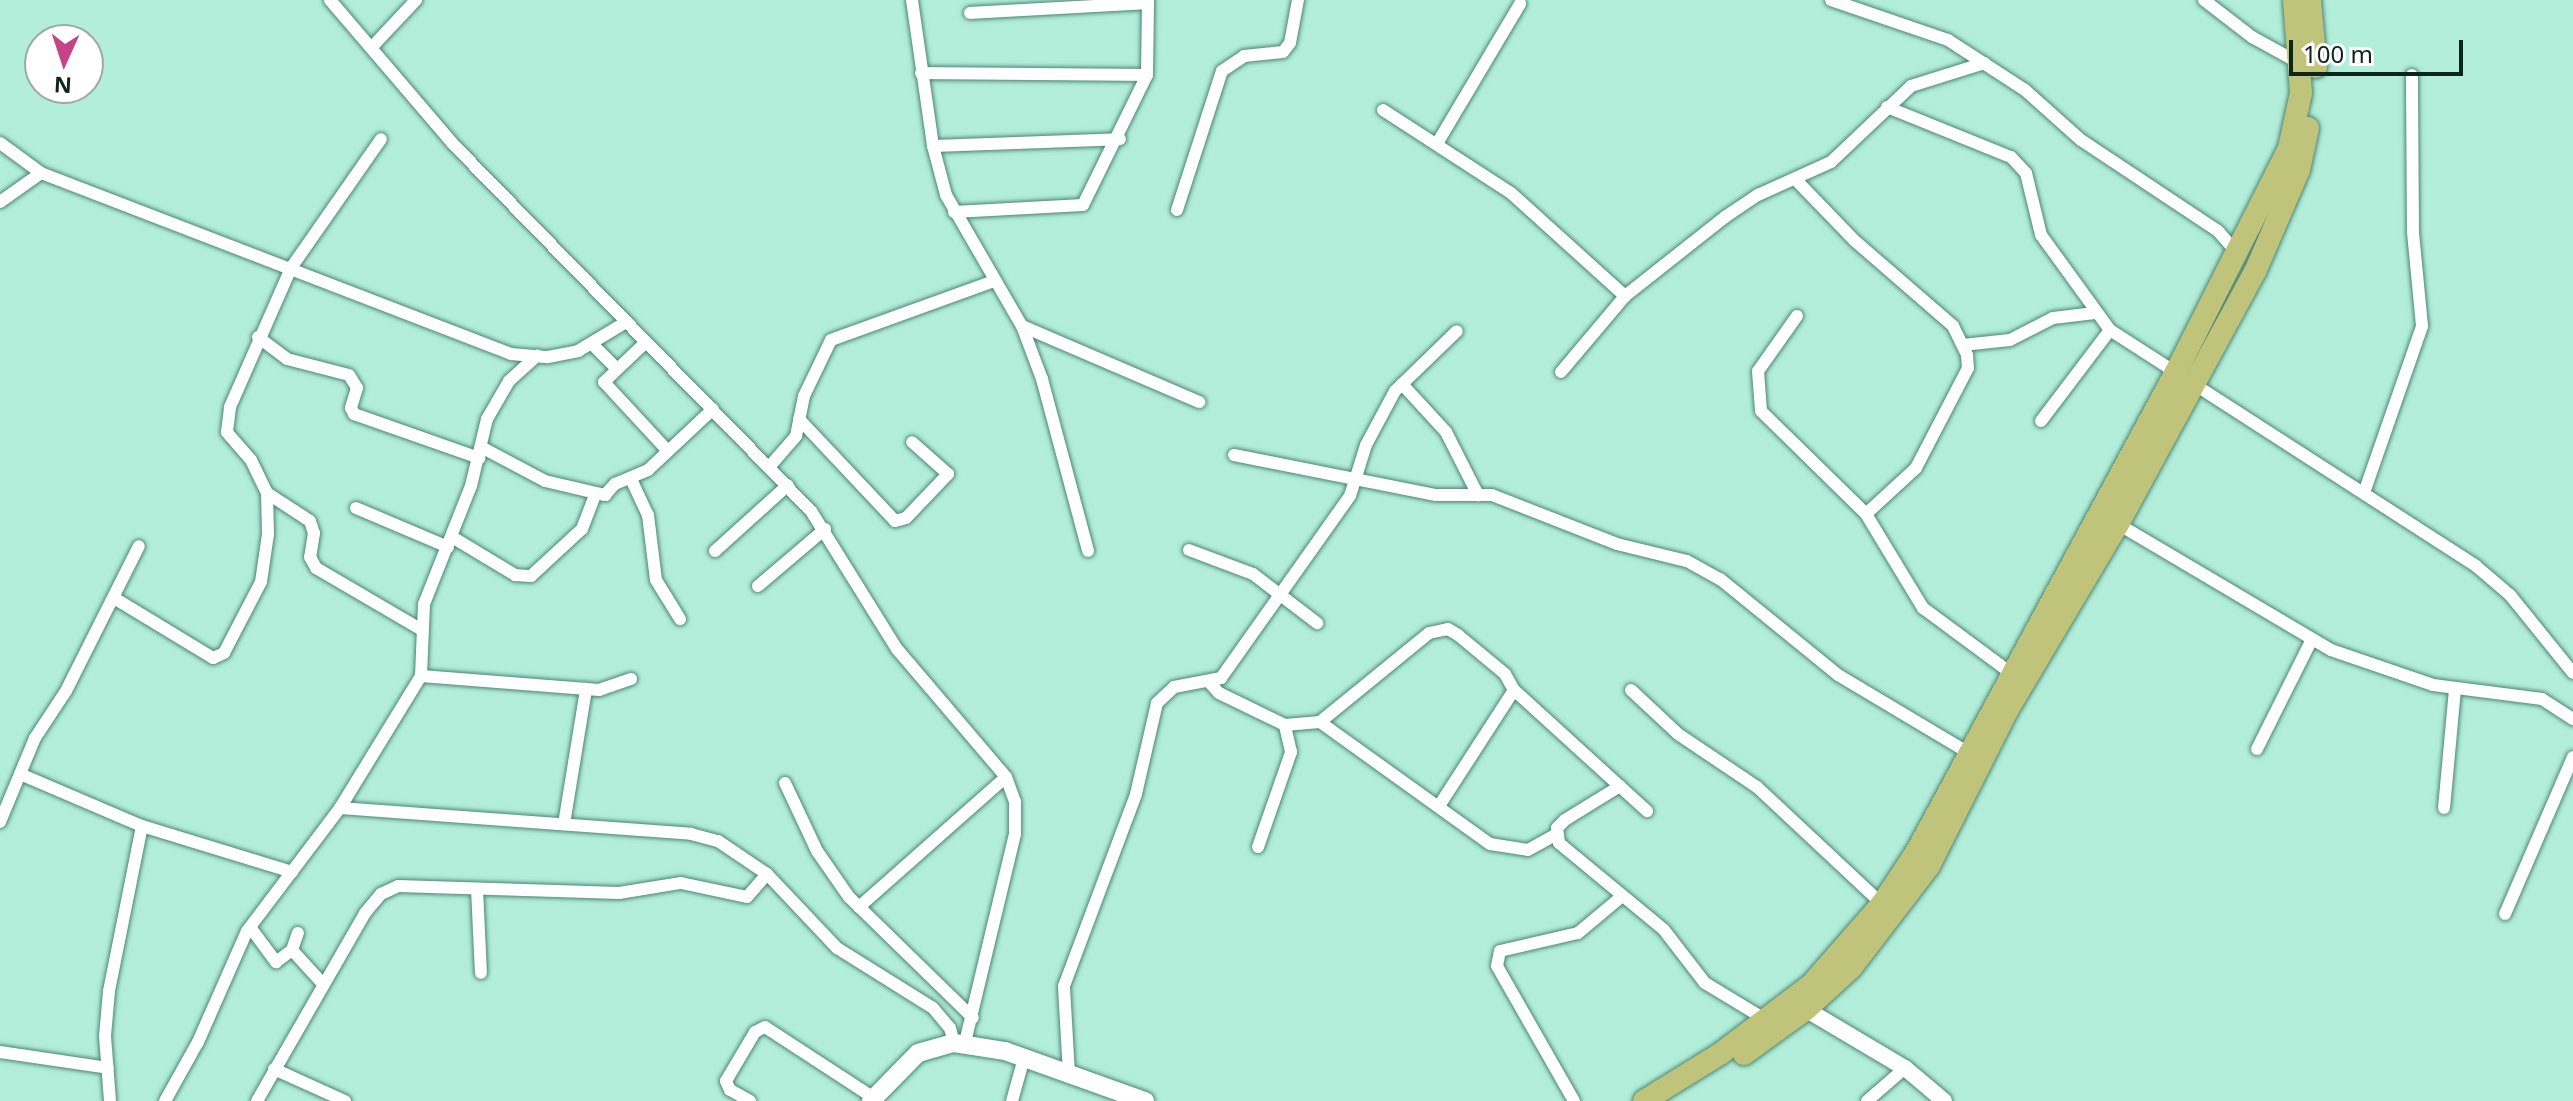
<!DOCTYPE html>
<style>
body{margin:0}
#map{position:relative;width:2573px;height:1101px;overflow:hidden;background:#b2eeda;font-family:"Noto Sans",sans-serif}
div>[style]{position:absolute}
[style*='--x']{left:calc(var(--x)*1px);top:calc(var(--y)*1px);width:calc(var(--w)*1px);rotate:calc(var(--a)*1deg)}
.roads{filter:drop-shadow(0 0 2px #4c8674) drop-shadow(0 0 2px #4c8674)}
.minor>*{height:12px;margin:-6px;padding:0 6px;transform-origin:6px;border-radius:6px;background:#fff}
.tertiary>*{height:16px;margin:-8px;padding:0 8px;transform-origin:8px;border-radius:8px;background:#fff}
.secondary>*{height:18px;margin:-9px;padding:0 9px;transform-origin:9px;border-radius:9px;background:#fff}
.trunk>*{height:22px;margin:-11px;padding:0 11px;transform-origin:11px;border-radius:11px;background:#c0c47b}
span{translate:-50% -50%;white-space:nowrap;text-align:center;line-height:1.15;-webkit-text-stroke:8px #fff;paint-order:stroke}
.north{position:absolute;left:24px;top:24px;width:80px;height:80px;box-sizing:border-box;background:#fff;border:2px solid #9ea8a5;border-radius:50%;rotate:183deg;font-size:22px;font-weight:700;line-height:32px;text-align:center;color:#0c251d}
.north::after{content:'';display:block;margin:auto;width:28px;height:36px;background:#c74388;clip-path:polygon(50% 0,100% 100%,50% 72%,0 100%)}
.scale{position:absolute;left:2289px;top:40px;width:174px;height:36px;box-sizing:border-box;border:4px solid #0c251d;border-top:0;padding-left:10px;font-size:24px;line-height:28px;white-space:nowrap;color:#0c251d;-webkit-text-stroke:6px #fff;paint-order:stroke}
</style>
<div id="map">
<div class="roads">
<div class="minor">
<div style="--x:330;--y:0;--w:189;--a:49.5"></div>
<div style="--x:453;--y:144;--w:513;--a:45.71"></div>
<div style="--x:811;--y:511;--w:163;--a:58.1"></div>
<div style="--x:897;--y:649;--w:168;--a:49.6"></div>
<div style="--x:1006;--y:777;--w:27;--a:70"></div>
<div style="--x:1015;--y:802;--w:32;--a:90"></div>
<div style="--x:1015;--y:834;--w:215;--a:103.5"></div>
<div style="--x:912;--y:0;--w:148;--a:81.8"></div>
<div style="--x:933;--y:146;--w:51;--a:75.1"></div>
<div style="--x:946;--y:195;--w:151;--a:59.9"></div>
<div style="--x:1022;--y:326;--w:57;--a:69.3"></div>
<div style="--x:1042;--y:379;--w:178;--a:75"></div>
<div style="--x:1831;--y:0;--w:124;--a:18.9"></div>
<div style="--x:1948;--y:40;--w:92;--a:33"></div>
<div style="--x:2025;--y:90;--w:75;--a:41.8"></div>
<div style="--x:2081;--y:140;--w:164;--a:33.6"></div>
<div style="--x:2218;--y:231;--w:30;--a:49"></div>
<div style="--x:2204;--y:0;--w:61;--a:37.6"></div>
<div style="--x:2252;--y:37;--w:56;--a:28.9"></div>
<div style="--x:970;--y:13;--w:178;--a:-3.2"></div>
<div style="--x:371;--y:48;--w:66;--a:-46.8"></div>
<div style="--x:921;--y:73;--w:226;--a:0.5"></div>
<div style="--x:1887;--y:107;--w:134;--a:22"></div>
<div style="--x:2011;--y:157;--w:22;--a:47"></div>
<div style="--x:2026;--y:173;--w:64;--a:76.4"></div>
<div style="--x:2041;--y:235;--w:117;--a:54"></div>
<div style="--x:2110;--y:330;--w:435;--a:32.8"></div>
<div style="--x:2476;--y:566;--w:45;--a:40.5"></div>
<div style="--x:2510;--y:595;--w:100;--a:51.1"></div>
<div style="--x:1383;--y:110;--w:153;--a:33"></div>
<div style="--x:1511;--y:193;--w:154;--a:42.1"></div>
<div style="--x:1438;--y:142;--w:161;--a:-59.3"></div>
<div style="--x:0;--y:143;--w:51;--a:36.2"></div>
<div style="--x:41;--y:173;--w:504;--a:21.06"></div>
<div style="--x:511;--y:354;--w:37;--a:5"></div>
<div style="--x:548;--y:357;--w:31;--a:-11"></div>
<div style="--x:578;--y:351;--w:56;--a:-31.1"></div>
<div style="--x:933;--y:146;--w:187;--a:-2.1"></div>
<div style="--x:1796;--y:180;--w:85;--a:46"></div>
<div style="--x:1855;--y:241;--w:130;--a:40.9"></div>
<div style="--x:1953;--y:326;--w:32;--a:64"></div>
<div style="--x:1967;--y:355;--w:13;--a:86"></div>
<div style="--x:1968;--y:368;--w:113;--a:117.5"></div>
<div style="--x:1916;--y:468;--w:68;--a:137.4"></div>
<div style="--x:0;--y:202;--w:50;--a:-35.3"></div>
<div style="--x:1177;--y:210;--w:146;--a:-72.1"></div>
<div style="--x:1222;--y:71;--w:27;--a:-34"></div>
<div style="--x:1244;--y:56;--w:39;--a:-6"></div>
<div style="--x:1283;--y:52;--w:11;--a:-52"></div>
<div style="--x:1290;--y:43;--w:44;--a:-79.5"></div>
<div style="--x:954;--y:212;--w:129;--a:-3.1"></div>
<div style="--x:1083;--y:205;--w:145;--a:-63.8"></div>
<div style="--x:1147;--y:75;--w:75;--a:-89.2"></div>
<div style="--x:1797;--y:316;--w:67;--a:125.3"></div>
<div style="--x:1758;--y:371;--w:40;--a:85.7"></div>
<div style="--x:1761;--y:411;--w:147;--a:44.4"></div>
<div style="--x:1866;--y:514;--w:110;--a:58.8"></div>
<div style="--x:1923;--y:608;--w:109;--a:36.5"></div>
<div style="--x:1022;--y:326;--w:193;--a:23.2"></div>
<div style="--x:258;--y:337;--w:36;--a:37"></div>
<div style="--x:287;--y:359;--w:64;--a:14.5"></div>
<div style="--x:349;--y:375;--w:15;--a:58"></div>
<div style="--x:357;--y:388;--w:21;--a:107"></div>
<div style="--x:351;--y:408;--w:7;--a:63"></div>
<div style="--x:354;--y:414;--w:133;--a:19.4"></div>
<div style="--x:646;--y:342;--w:58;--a:136.4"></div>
<div style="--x:604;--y:382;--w:94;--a:47.2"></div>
<div style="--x:592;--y:344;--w:34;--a:45"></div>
<div style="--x:1963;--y:345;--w:47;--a:-6.1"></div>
<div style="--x:2010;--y:340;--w:48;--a:-27.1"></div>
<div style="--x:2053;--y:318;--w:42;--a:-6.8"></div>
<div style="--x:1561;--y:372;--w:99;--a:-49.9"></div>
<div style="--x:1625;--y:296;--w:127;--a:-38.3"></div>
<div style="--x:1725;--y:217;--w:40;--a:-34"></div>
<div style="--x:1758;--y:195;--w:80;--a:-24.3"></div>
<div style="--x:1831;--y:162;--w:110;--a:-43.5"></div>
<div style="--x:1911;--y:86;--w:77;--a:-17.3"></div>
<div style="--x:1402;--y:384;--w:65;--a:47.5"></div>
<div style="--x:1446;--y:432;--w:71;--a:63.1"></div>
<div style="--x:799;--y:419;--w:140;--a:46.7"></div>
<div style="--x:895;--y:521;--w:11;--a:-15"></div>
<div style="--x:906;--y:518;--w:61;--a:-46.3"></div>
<div style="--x:948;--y:474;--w:48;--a:-138.4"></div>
<div style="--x:2041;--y:421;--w:114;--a:-52.8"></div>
<div style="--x:481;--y:447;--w:72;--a:28"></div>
<div style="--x:545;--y:481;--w:62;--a:13.1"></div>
<div style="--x:605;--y:495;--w:15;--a:-48"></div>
<div style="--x:615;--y:484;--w:36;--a:-23"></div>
<div style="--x:648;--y:470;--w:89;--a:-43.2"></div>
<div style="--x:1234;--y:455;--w:206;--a:11.2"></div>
<div style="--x:1436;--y:495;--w:56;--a:0"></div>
<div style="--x:1492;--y:495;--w:134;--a:21.4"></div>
<div style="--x:1617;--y:544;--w:72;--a:13.7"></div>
<div style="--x:1687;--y:561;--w:38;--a:29"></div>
<div style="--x:1720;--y:579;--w:152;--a:39.1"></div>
<div style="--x:1838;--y:675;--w:152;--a:30.8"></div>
<div style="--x:770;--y:466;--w:40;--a:-49"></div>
<div style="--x:796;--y:436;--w:41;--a:-78.7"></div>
<div style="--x:804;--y:396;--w:62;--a:-64.3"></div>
<div style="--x:831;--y:340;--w:173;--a:-19.9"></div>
<div style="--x:631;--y:479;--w:40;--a:65"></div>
<div style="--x:648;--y:515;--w:65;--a:83"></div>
<div style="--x:656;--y:580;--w:46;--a:58.4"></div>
<div style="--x:2365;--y:490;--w:174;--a:-70.8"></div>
<div style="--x:2422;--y:326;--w:94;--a:-95.5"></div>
<div style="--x:2413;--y:232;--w:157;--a:-90.4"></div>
<div style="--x:267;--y:493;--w:51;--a:33.1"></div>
<div style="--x:310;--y:521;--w:13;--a:72"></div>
<div style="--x:314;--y:533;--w:24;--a:99"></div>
<div style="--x:310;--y:557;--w:13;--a:61"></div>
<div style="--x:316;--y:568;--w:123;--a:30.3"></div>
<div style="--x:356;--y:508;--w:100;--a:23"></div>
<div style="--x:2118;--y:524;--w:247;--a:30.6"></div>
<div style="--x:2331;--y:650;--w:108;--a:18.9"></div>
<div style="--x:2433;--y:685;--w:110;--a:7.3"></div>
<div style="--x:2542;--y:699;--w:37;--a:33"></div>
<div style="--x:452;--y:537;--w:74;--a:31.1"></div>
<div style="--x:515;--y:575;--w:16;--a:4"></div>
<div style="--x:531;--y:576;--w:69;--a:-42.7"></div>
<div style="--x:582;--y:529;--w:36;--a:-69"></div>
<div style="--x:1189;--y:550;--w:68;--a:20.6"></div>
<div style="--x:1253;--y:574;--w:81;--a:37.4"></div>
<div style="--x:715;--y:551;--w:98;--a:-42.1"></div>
<div style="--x:758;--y:586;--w:88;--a:-40.4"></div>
<div style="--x:114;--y:598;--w:116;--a:31.2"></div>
<div style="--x:213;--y:658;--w:12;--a:-24"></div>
<div style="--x:224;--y:653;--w:80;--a:-62.5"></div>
<div style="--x:261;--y:582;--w:49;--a:-81.7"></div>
<div style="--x:268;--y:534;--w:41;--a:-91.4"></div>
<div style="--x:267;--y:493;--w:37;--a:-116"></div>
<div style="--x:251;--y:460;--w:37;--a:-131"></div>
<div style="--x:227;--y:432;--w:25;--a:-83"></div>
<div style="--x:230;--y:407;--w:152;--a:-66.3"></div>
<div style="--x:291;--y:268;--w:157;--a:-55.1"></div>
<div style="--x:421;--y:676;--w:179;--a:4.5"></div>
<div style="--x:599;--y:690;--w:34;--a:-19"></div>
<div style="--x:1210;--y:683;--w:13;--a:48"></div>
<div style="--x:1219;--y:693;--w:73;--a:25.9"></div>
<div style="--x:1285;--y:725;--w:35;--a:-5"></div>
<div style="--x:1320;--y:722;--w:209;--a:35.7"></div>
<div style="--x:1490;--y:844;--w:38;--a:9"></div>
<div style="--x:1528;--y:850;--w:31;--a:-29"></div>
<div style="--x:1514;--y:690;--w:180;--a:42.3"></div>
<div style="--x:1631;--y:690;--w:64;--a:43.1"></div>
<div style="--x:1678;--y:734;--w:95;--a:33.9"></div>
<div style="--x:1757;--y:787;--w:171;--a:43.1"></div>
<div style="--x:1320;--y:722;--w:141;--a:-39.2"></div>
<div style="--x:1429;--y:633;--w:19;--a:-12"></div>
<div style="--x:1448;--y:629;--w:12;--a:31"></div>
<div style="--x:1458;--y:635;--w:61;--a:39.7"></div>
<div style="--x:1505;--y:674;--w:18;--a:61"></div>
<div style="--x:1514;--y:690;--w:138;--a:122.9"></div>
<div style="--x:2257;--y:749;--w:123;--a:-63.4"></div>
<div style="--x:20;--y:774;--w:133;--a:23.1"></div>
<div style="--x:142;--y:826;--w:157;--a:17"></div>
<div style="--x:785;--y:783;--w:75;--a:64.8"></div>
<div style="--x:817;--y:851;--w:56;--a:55.2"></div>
<div style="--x:849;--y:897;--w:173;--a:44.3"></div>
<div style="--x:1620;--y:786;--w:65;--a:148.3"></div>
<div style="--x:1565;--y:820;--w:11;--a:135"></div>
<div style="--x:1557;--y:828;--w:15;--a:82"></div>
<div style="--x:1559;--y:843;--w:136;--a:39.6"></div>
<div style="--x:1664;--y:930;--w:67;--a:52.3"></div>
<div style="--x:1705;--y:983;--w:71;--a:31.2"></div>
<div style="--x:340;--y:808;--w:352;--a:4.2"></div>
<div style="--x:691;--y:834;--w:28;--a:15"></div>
<div style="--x:718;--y:841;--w:59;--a:34"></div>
<div style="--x:767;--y:874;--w:102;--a:46.6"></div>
<div style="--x:837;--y:948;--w:113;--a:32"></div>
<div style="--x:933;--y:1008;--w:26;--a:50"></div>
<div style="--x:950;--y:1028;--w:16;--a:75"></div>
<div style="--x:2444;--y:808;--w:119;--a:-84.7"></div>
<div style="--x:0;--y:822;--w:91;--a:-67.4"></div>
<div style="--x:35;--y:738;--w:56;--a:-56.6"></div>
<div style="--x:66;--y:691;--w:162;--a:-63.3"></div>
<div style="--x:564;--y:824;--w:137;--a:-80.7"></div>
<div style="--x:1258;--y:847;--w:101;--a:-70.8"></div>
<div style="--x:1291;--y:752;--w:28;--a:-103"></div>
<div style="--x:477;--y:889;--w:84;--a:87.3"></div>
<div style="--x:859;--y:907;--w:196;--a:-41.5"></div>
<div style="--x:2505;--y:914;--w:171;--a:-66.6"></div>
<div style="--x:250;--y:927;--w:44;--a:53.4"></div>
<div style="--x:276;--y:962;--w:20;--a:-37"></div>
<div style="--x:292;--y:950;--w:18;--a:-71"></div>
<div style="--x:292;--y:950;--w:46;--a:47.6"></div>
<div style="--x:0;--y:1052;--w:109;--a:8.4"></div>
<div style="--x:274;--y:1069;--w:78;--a:24.3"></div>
<div style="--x:1069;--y:1074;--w:88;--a:-93.3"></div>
<div style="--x:1064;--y:986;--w:205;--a:-69.4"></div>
<div style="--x:1136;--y:794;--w:93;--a:-77"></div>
<div style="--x:1157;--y:703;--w:23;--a:-43"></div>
<div style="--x:1174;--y:687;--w:48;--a:-10.8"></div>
<div style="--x:1221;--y:678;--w:223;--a:-54.7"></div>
<div style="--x:1350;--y:496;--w:53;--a:-72.6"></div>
<div style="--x:1366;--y:445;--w:61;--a:-61.8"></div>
<div style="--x:1395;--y:391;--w:86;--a:-44.1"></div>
<div style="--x:110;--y:1101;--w:65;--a:-94.4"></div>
<div style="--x:105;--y:1036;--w:45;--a:-84.9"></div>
<div style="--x:109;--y:991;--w:168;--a:-78.7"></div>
<div style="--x:165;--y:1101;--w:68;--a:-60.8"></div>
<div style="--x:198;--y:1042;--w:121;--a:-66.2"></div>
<div style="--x:247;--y:931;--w:154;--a:-52.9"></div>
<div style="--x:340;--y:808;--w:155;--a:-58.5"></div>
<div style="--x:421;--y:676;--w:72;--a:-87.6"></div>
<div style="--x:424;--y:604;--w:127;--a:-68.3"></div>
<div style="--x:471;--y:486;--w:69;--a:-76.6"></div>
<div style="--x:487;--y:419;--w:44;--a:-59.9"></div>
<div style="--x:509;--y:381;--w:38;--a:-42"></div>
<div style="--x:257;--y:1101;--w:217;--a:-60.1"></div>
<div style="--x:365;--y:913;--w:25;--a:-50"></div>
<div style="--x:381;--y:894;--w:19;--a:-25"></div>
<div style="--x:398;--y:886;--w:221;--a:1.8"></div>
<div style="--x:619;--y:893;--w:63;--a:-9.2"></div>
<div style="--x:681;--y:883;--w:67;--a:12"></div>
<div style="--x:747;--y:897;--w:30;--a:-49"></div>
<div style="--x:750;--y:1101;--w:23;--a:-151"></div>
<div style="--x:730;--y:1090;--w:10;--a:-114"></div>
<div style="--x:726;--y:1081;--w:57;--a:-59.4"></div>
<div style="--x:755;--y:1032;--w:11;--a:-27"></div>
<div style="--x:765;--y:1027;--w:130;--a:33.1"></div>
<div style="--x:1012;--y:1101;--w:45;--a:-74.4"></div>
<div style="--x:1574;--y:1101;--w:155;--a:-119.7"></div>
<div style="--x:1497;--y:966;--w:15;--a:-79"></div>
<div style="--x:1500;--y:951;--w:80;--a:-13"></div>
<div style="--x:1578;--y:933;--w:56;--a:-39.9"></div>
<div style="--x:1867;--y:1101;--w:50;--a:-41"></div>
</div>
<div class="tertiary">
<div style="--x:1797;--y:1004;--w:126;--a:30.7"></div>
<div style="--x:1905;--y:1068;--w:51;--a:40.2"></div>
</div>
<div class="secondary">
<div style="--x:871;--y:1101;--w:67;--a:-45.6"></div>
<div style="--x:918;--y:1053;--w:37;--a:-16"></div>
<div style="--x:954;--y:1043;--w:52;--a:8.9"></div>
<div style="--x:1005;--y:1051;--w:149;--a:19.7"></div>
</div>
<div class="trunk">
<div style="--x:2310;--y:0;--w:67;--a:84.9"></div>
<div style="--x:1744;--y:1054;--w:77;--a:-36"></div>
<div style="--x:1806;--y:1009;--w:61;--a:-42.3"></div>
<div style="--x:1851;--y:968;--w:128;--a:-52.6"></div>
<div style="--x:1929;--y:866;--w:174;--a:-63.3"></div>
<div style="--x:2007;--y:711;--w:217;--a:-59.3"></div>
<div style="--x:2118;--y:524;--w:287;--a:-61.5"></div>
<div style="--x:2255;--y:272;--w:111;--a:-66.7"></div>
<div style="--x:2299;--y:170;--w:43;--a:-77.9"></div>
<div style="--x:1644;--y:1101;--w:89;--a:-31.7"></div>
<div style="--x:1720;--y:1054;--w:114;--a:-37.2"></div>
<div style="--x:1811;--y:985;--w:108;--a:-48.8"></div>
<div style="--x:1882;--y:904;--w:64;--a:-56.6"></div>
<div style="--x:1917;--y:851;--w:545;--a:-61.6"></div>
<div style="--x:2176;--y:372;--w:251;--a:-63.2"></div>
<div style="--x:2289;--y:148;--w:56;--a:-77.7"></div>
<div style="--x:2301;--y:93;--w:93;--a:-94.3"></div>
</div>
</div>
<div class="north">N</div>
<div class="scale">100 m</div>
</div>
